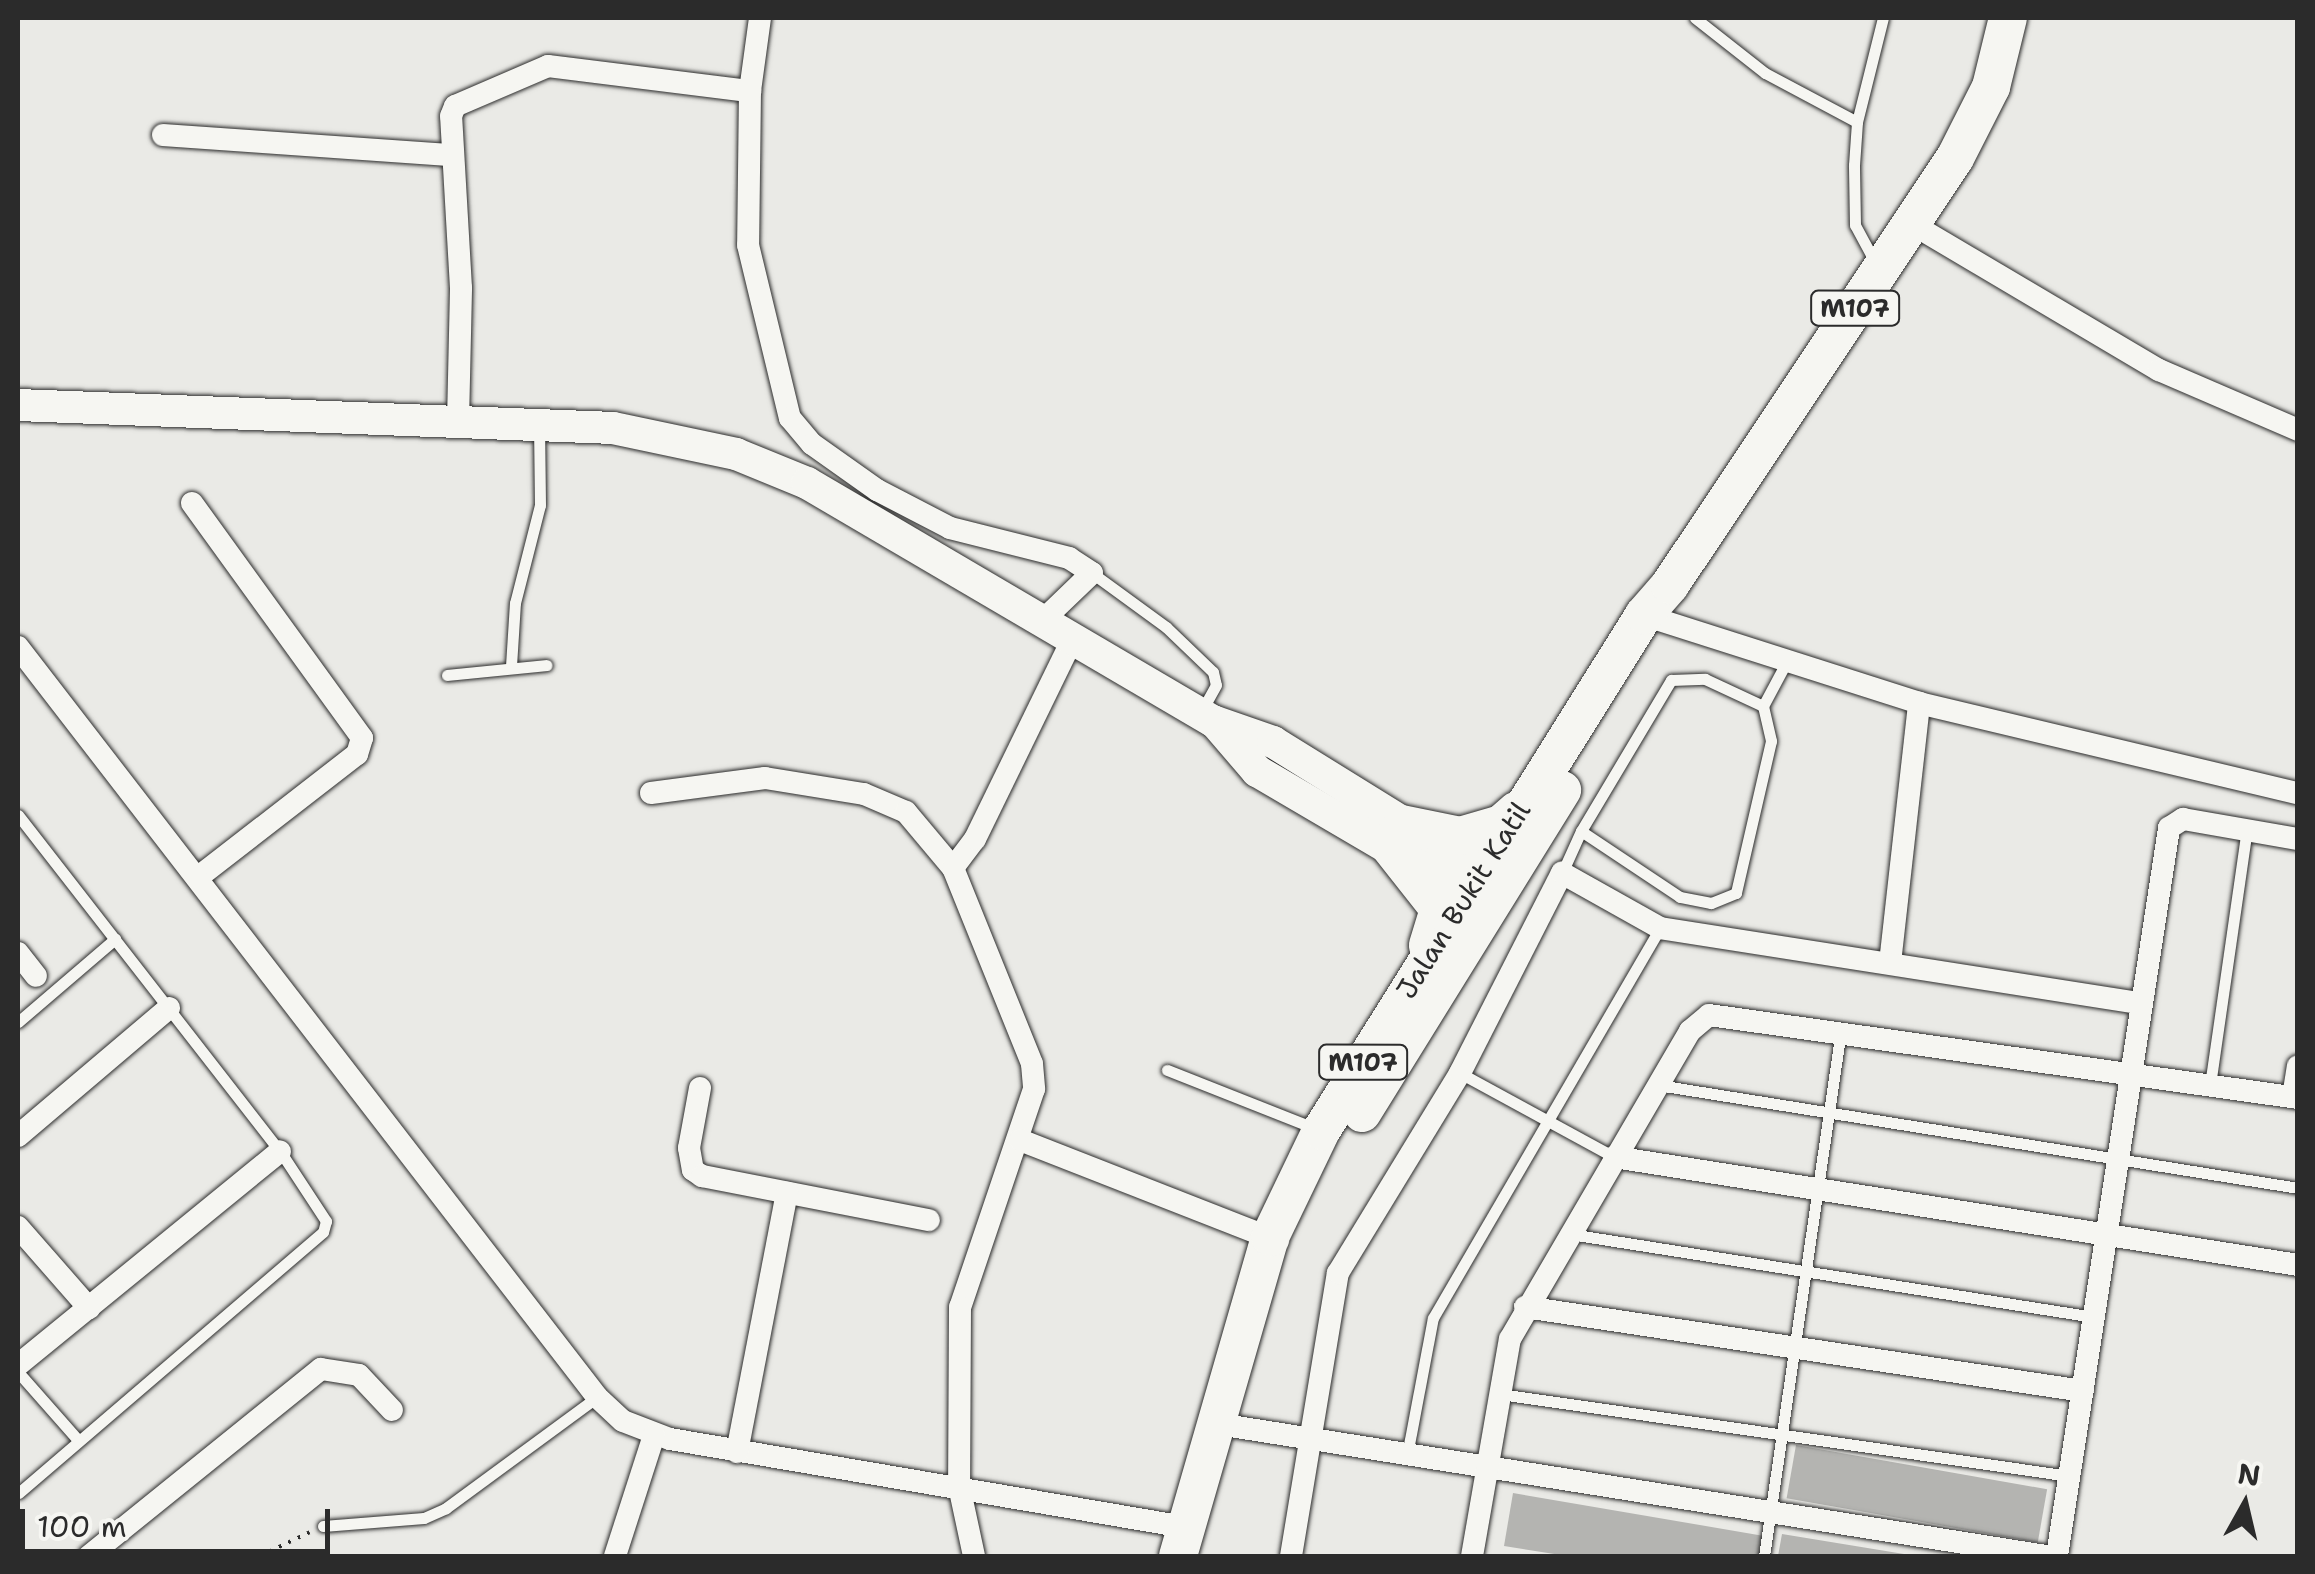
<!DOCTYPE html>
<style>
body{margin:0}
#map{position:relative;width:2315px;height:1574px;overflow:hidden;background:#eaeae6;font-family:"Shantell Sans",sans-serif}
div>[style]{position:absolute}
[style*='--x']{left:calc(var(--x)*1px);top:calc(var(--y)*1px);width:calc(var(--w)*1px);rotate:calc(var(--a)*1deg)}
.building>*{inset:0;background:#b4b4b1;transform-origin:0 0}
.path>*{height:4px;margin-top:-2px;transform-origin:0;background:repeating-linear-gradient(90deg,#2b2b2b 0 2.5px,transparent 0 10.5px)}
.roads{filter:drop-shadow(0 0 2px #2b2b2b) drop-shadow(0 0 2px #2b2b2b)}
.lane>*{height:11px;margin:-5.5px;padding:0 5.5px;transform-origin:5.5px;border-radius:5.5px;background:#f6f6f2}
.street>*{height:22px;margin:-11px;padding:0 11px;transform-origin:11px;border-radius:11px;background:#f6f6f2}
.secondary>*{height:32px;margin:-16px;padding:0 16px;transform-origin:16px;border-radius:16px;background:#f6f6f2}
.primary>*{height:38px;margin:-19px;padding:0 19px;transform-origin:19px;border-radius:19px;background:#f6f6f2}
span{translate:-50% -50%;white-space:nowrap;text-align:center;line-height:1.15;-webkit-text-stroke:10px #f6f6f2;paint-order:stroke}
.shield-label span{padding:2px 8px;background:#f6f6f2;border:2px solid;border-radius:8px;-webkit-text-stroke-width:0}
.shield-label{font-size:25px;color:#2b2b2b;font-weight:700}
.street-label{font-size:28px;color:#2b2b2b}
.frame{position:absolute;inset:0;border:20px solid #2b2b2b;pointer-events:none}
.north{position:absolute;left:2195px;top:1454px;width:100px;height:100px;-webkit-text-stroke:8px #f6f6f2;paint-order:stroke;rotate:8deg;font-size:28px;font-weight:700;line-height:40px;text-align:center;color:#2b2b2b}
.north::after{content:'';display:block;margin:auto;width:35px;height:45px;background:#2b2b2b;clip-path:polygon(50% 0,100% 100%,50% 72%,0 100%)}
.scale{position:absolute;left:20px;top:1509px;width:310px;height:45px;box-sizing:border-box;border:5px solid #2b2b2b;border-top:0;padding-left:12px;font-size:30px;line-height:35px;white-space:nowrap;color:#2b2b2b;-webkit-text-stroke:8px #f6f6f2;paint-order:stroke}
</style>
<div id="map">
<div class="building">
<div style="left:1796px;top:1445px;width:255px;height:54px;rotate:10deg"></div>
<div style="clip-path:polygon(1513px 1493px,1764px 1536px,1761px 1556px,1567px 1556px,1504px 1546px)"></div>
<div style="clip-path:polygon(1782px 1534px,1904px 1554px,1904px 1556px,1778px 1556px)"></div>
</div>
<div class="path">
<div style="--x:260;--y:1556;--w:55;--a:-25.6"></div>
</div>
<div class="roads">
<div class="lane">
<div style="--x:1695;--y:18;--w:89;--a:38.2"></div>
<div style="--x:1765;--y:73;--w:104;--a:28"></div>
<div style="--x:1876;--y:264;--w:44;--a:-118.3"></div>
<div style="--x:1855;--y:225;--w:60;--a:-91"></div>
<div style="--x:1854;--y:165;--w:43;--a:-86"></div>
<div style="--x:1857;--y:122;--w:107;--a:-76"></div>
<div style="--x:1092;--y:573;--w:92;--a:36.1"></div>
<div style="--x:1166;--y:627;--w:65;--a:43.8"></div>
<div style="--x:1213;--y:672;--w:13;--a:77"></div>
<div style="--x:1216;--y:685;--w:31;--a:119"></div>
<div style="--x:511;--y:666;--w:63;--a:-86.4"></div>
<div style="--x:515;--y:603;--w:101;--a:-75.7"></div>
<div style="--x:540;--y:505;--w:77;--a:-90.7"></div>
<div style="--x:447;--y:675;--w:100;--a:-5.7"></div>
<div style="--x:1763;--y:706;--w:51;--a:-61.9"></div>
<div style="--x:18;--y:815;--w:426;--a:52.1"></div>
<div style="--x:280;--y:1151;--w:84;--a:56.7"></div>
<div style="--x:326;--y:1221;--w:11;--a:105"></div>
<div style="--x:323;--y:1232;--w:401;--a:139.4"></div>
<div style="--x:1562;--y:873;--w:46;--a:-65.7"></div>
<div style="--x:1581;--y:831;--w:176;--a:-59.2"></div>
<div style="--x:1671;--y:680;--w:34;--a:-2"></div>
<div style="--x:1705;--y:679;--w:64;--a:25"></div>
<div style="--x:1763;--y:706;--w:36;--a:77"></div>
<div style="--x:1771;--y:741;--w:156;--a:103"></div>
<div style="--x:1736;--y:893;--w:27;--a:158"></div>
<div style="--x:1711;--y:903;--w:32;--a:-169"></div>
<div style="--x:1680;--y:897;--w:119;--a:-146.3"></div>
<div style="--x:18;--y:1022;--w:128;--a:-40.6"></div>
<div style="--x:1167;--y:1070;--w:161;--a:21.5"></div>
<div style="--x:1460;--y:1073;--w:175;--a:28.6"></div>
<div style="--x:1658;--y:1085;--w:648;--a:9.14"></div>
<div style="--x:2210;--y:1085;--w:259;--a:-81.8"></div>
<div style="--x:1570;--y:1234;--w:531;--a:9"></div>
<div style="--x:18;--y:1372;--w:91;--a:48.6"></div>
<div style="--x:1500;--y:1394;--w:576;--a:8.19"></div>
<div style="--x:1407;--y:1455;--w:139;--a:-79.3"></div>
<div style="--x:1433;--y:1318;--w:451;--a:-59.8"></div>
<div style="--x:323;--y:1526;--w:101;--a:-4.5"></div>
<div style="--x:424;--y:1518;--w:24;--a:-24"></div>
<div style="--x:446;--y:1508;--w:187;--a:-36.3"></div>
<div style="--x:1764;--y:1556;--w:532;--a:-81.67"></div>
</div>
<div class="street">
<div style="--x:760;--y:18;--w:74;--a:97.8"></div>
<div style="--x:750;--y:91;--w:154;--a:90.7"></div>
<div style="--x:748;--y:245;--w:178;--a:76.4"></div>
<div style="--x:790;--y:418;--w:34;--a:50"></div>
<div style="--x:812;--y:444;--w:80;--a:35.3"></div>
<div style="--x:877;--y:490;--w:82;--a:27.5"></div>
<div style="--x:950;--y:528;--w:123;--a:14.1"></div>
<div style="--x:1069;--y:558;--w:27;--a:33"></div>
<div style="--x:1092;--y:573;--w:72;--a:136.1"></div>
<div style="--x:163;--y:135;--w:290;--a:4"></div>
<div style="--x:1912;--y:224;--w:287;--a:30.6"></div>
<div style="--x:2159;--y:370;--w:151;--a:23.3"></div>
<div style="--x:458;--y:422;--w:134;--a:-88.7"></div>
<div style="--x:461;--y:288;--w:172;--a:-93.3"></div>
<div style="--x:451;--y:116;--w:11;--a:-68"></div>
<div style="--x:455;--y:106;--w:101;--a:-23.3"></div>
<div style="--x:548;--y:66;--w:204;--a:7.1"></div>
<div style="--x:192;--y:503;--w:290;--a:54.1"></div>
<div style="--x:362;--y:738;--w:17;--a:107"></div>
<div style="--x:357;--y:754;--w:202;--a:142.2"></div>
<div style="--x:1644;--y:615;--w:289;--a:17.7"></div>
<div style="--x:1919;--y:703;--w:390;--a:13.4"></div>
<div style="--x:18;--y:647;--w:947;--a:52.33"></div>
<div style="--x:597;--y:1397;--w:35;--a:43"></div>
<div style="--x:623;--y:1421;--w:50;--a:21"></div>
<div style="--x:670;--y:1439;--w:522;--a:9.7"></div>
<div style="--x:651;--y:793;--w:115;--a:-7.5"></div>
<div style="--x:765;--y:778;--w:100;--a:9.2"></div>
<div style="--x:864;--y:794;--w:46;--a:23.2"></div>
<div style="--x:906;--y:812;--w:73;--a:50"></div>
<div style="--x:953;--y:868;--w:211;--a:68"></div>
<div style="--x:1032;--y:1064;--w:25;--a:85"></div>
<div style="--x:1034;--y:1089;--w:230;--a:108.7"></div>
<div style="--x:960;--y:1307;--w:179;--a:90.3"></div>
<div style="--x:959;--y:1486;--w:72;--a:77.9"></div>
<div style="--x:953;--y:868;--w:36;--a:-53"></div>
<div style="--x:975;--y:839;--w:219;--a:-64"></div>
<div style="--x:18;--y:953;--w:29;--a:52"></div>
<div style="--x:1890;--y:963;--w:262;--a:-83.6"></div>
<div style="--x:700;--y:1088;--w:61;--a:100.4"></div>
<div style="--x:689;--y:1148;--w:22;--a:80"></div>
<div style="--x:693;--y:1170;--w:11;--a:34"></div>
<div style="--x:702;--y:1176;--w:231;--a:11"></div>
<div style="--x:2293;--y:1097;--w:31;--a:-81"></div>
<div style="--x:18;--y:1136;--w:198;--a:-40.3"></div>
<div style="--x:1020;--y:1140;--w:277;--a:21.4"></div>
<div style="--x:1614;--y:1157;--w:692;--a:8.97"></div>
<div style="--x:18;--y:1227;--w:108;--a:48.8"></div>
<div style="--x:1525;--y:1307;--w:564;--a:8.56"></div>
<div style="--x:18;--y:1365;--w:338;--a:-39.2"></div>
<div style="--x:1218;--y:1424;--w:838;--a:9.06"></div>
<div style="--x:737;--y:1452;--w:264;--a:-79.1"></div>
<div style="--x:89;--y:1556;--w:298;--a:-38.9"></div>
<div style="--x:321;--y:1369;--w:38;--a:9"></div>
<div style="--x:359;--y:1375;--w:48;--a:46.7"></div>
<div style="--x:615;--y:1556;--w:127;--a:-72.1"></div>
<div style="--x:1291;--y:1556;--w:287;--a:-80.6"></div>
<div style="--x:1338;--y:1273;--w:234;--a:-58.6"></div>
<div style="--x:1460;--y:1073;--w:225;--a:-63"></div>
<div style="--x:1562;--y:873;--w:112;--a:29.3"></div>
<div style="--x:1660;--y:928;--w:487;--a:8.9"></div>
<div style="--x:1472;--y:1556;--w:220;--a:-80.1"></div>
<div style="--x:1510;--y:1339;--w:357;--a:-59.7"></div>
<div style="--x:1690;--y:1031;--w:25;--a:-40"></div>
<div style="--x:1709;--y:1015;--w:595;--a:8.02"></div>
<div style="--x:2057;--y:1556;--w:737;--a:-81.25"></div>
<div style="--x:2169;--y:828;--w:17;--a:-33"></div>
<div style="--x:2183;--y:819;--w:117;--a:9.9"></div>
</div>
<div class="secondary">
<div style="--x:18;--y:405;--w:595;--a:2.21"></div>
<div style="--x:613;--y:428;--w:126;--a:11.9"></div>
<div style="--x:736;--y:454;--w:77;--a:22.2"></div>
<div style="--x:807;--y:483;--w:471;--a:30.4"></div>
<div style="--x:1213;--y:721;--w:64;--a:19.3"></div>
<div style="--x:1273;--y:742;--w:245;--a:31.8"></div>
<div style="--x:1215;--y:722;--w:65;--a:49.4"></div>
<div style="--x:1257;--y:771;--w:241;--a:30.4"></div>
</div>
<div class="primary">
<div style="--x:1402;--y:824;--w:59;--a:11.7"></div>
<div style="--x:1460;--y:836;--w:43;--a:-16.3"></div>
<div style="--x:1501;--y:824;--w:20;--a:-41"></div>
<div style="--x:1390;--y:847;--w:79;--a:51.7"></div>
<div style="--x:1439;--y:909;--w:38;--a:107"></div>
<div style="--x:1362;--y:1113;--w:380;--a:-58.2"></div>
<div style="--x:1178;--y:1556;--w:332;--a:-73.9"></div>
<div style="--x:1270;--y:1237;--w:118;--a:-64.3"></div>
<div style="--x:1321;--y:1131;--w:609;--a:-57.95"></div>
<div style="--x:1644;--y:615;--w:40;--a:-49"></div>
<div style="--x:1670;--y:585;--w:513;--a:-56.28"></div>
<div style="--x:1955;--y:158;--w:80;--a:-63.1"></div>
<div style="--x:1991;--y:87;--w:71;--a:-76.2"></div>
</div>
</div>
<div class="shield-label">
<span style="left:1855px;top:308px">M107</span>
<span style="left:1363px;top:1062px">M107</span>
</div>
<div class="street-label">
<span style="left:1463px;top:900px;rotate:-58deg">Jalan Bukit Katil</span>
</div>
<div class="frame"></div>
<div class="north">N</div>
<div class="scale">100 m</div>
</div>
